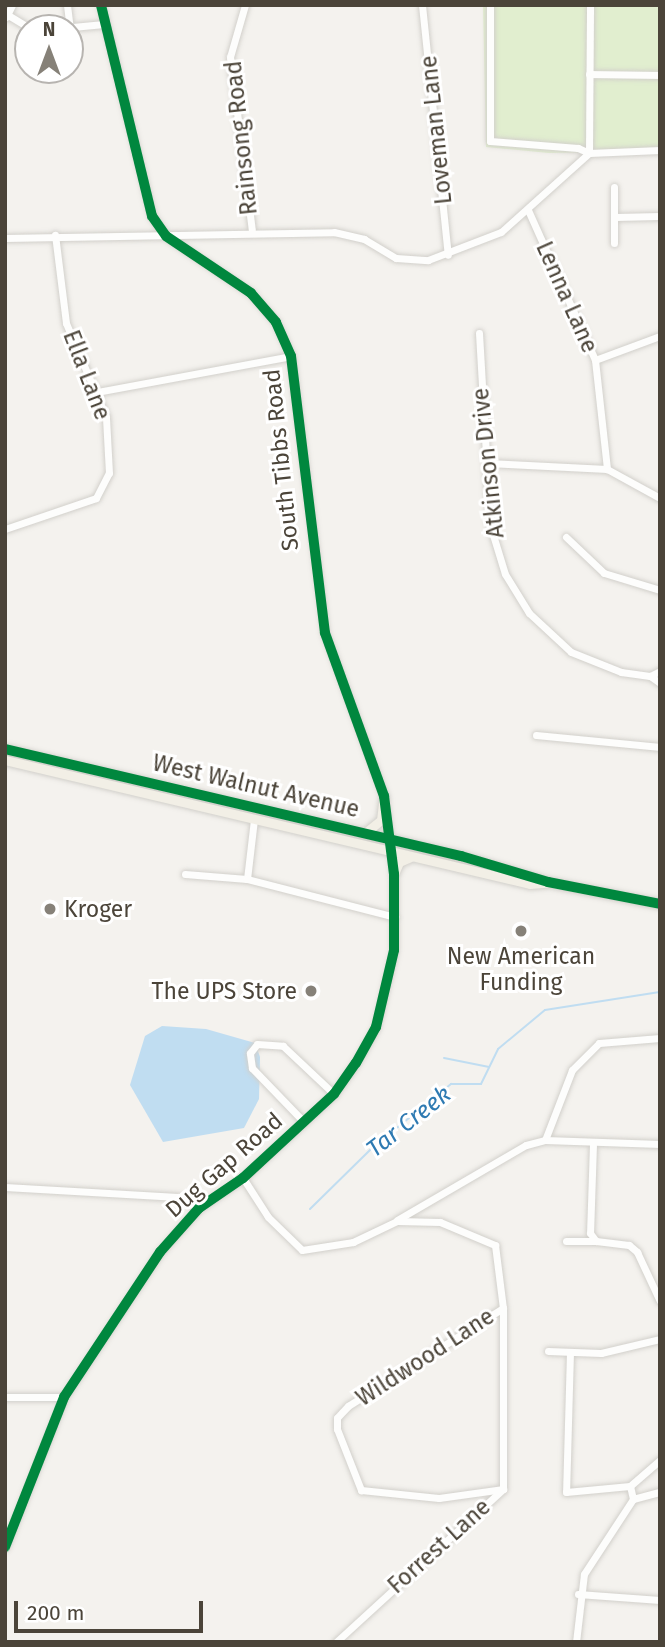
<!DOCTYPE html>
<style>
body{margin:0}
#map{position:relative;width:665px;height:1647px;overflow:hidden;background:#f4f2ee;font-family:"Fira Sans",sans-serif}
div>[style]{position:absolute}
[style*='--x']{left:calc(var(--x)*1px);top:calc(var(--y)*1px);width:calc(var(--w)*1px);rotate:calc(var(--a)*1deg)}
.green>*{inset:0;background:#e1eecf}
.water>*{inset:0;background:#c0ddf1}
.stream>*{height:2px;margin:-1px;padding:0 1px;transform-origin:1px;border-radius:1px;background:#c0ddf1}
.roads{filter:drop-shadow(0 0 2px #d2d0cb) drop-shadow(0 0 2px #d2d0cb)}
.minor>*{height:7px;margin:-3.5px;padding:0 3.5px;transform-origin:3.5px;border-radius:3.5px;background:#fdfdfc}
.major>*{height:9px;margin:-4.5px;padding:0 4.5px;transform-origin:4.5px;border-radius:4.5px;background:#f2efe6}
.cycleway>*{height:10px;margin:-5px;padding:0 5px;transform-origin:5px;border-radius:5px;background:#00873e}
.dots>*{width:19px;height:19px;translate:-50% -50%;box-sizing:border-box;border:4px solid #fff;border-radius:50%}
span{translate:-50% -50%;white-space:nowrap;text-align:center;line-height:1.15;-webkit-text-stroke:6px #fff;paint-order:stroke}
.street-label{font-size:23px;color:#4b4439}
.poi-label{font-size:23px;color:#4b4439}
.left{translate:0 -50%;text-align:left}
.right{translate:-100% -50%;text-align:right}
.water-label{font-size:24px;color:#2e7ab2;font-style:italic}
.frame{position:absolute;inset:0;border:7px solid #4b4439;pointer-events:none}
.north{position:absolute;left:14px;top:14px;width:70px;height:70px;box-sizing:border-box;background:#fff;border:2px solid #b7b4b0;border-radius:50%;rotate:0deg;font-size:19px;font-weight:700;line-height:28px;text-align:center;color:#4b4439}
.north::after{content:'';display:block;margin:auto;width:24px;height:32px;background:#868178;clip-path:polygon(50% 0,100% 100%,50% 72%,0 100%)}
.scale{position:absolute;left:14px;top:1601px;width:189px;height:32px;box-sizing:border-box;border:4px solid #4b4439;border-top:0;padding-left:9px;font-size:21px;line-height:24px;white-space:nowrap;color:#4b4439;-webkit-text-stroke:5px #fff;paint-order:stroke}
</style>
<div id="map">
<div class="green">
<div style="clip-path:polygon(483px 5px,660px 5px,660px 151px,549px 153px,486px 147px)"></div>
</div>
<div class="water">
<div style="clip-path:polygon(162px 1026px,206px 1029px,255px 1043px,260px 1057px,259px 1099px,244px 1128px,163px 1142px,130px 1085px,145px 1036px)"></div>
</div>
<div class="stream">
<div style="--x:444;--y:1058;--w:46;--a:11.3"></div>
<div style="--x:310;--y:1209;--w:87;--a:-44.5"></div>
<div style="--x:372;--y:1148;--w:102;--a:-39"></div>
<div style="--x:451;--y:1084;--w:30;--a:0"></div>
<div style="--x:481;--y:1084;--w:39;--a:-64"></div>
<div style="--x:498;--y:1049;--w:61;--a:-39.7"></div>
<div style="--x:545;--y:1010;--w:116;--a:-8.9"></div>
</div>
<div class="roads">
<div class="minor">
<div style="--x:67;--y:5;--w:23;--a:83"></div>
<div style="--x:245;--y:5;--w:54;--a:106.1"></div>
<div style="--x:230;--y:57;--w:174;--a:82.8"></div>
<div style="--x:422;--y:5;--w:251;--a:84.1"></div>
<div style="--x:490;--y:5;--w:136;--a:90"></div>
<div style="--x:490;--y:141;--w:88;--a:4.5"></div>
<div style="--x:578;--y:148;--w:12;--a:24"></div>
<div style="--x:8;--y:15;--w:26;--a:31"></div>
<div style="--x:6;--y:17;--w:13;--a:-63"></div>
<div style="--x:62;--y:28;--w:42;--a:-5.4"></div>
<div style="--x:589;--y:74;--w:71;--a:0.8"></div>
<div style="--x:589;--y:153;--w:148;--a:-89.6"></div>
<div style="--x:528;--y:210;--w:164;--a:65.9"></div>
<div style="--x:595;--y:360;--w:110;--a:83.7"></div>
<div style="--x:615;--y:217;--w:45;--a:-1.3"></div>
<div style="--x:5;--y:238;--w:329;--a:-1"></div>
<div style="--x:334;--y:232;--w:31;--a:13"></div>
<div style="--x:364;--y:239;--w:37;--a:31"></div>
<div style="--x:396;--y:258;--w:32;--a:4"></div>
<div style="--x:428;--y:260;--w:78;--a:-21"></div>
<div style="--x:501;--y:232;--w:118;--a:-41.9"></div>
<div style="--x:589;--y:153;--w:71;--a:-2.4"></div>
<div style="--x:614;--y:243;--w:56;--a:-90"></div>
<div style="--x:479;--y:333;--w:192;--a:86.7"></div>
<div style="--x:490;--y:525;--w:51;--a:73"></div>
<div style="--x:505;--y:574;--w:46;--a:58.4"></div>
<div style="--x:529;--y:613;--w:57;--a:42.9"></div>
<div style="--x:571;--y:652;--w:54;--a:21.8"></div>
<div style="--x:621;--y:672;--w:29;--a:8"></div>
<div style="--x:650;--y:676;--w:11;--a:-27"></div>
<div style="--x:595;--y:360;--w:69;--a:-20.3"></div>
<div style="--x:97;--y:392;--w:197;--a:-10.5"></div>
<div style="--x:488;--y:463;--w:119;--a:2.9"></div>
<div style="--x:607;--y:469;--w:60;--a:28.7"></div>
<div style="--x:5;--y:529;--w:96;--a:-18.8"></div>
<div style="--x:96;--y:498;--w:28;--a:-63"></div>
<div style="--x:109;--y:473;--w:56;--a:-93.1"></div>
<div style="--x:106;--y:417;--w:102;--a:-113.1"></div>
<div style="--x:66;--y:323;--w:89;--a:-97.1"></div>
<div style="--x:566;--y:537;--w:52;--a:43.5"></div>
<div style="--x:604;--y:573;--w:59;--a:16.9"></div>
<div style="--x:650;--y:676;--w:12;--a:35"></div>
<div style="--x:536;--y:735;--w:125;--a:5.5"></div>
<div style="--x:185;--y:874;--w:62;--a:4.6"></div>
<div style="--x:247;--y:879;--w:60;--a:-83.3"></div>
<div style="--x:247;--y:879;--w:153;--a:14.4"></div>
<div style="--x:304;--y:1122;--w:75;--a:-133.9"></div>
<div style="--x:252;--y:1068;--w:15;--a:-98"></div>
<div style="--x:250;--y:1053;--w:11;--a:-52"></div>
<div style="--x:257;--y:1044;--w:26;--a:4"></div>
<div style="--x:283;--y:1046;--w:70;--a:43.3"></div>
<div style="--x:545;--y:1140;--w:75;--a:-68.9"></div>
<div style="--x:572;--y:1070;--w:38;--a:-45"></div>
<div style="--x:599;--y:1043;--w:61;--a:-4.7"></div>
<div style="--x:593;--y:1144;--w:89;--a:91.9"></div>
<div style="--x:590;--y:1233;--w:10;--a:53"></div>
<div style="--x:596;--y:1241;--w:33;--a:7"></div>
<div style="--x:629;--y:1245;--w:11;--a:41"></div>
<div style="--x:637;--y:1252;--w:54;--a:64.9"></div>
<div style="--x:243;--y:1178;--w:46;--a:57.3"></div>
<div style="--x:268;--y:1217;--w:47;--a:44.1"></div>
<div style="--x:302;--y:1250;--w:52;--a:-8.9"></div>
<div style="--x:353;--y:1242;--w:49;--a:-25.5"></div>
<div style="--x:397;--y:1221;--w:43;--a:1.3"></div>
<div style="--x:440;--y:1222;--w:60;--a:22.7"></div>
<div style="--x:495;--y:1245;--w:64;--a:82.8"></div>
<div style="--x:503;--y:1308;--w:183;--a:147.7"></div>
<div style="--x:348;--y:1406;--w:16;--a:133"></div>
<div style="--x:337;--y:1418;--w:11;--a:90"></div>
<div style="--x:337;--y:1429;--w:66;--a:68.5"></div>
<div style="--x:361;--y:1490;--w:78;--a:5.9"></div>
<div style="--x:439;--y:1498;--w:65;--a:-8"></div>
<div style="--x:5;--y:1187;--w:173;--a:3.3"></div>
<div style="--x:178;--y:1197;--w:24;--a:28"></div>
<div style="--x:397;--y:1220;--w:149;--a:-30.2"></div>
<div style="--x:526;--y:1145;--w:20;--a:-15"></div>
<div style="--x:545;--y:1140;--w:115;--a:2"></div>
<div style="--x:566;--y:1241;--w:30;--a:0"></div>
<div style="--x:548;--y:1351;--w:53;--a:2.2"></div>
<div style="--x:601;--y:1353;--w:61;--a:-13.3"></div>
<div style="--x:570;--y:1352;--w:140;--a:91.6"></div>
<div style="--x:566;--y:1492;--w:64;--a:-5.4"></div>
<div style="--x:5;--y:1397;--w:59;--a:0"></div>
<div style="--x:633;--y:1499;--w:28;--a:-15"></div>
<div style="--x:5;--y:1547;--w:161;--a:-68.5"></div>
<div style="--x:64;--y:1397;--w:174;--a:-56.5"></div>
<div style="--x:160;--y:1252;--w:59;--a:-48.4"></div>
<div style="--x:199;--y:1208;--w:53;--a:-34.3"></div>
<div style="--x:243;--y:1178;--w:124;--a:-42.7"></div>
<div style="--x:334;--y:1094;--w:38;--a:-55"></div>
<div style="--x:356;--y:1063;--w:41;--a:-60.9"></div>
<div style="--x:376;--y:1027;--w:79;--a:-76.8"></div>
<div style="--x:394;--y:950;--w:76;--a:-90"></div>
<div style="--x:394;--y:874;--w:79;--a:-97.3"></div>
<div style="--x:384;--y:796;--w:173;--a:-109.9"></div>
<div style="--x:325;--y:633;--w:279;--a:-97"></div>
<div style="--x:291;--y:356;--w:37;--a:-114"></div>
<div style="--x:276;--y:322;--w:38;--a:-131"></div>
<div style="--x:251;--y:293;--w:102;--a:-146.2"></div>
<div style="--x:166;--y:236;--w:24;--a:-125"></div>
<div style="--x:152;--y:216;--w:217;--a:-103.6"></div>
<div style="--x:578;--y:1594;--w:82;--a:4.2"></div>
<div style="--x:336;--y:1642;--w:226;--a:-42.5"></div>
<div style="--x:503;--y:1489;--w:181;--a:-90"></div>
<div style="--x:576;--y:1642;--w:68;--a:-83.3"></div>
<div style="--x:584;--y:1574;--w:90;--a:-56.8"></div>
<div style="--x:633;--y:1499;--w:13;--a:-103"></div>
<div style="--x:630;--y:1486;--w:40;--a:-41"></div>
</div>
<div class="major">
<div style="--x:5;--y:749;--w:468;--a:13.2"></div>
<div style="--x:461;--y:856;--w:91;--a:16.6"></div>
<div style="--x:548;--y:882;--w:114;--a:11.1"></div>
<div style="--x:5;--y:760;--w:539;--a:13.29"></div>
<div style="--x:530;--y:884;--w:16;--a:-4"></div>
<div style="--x:365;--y:833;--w:21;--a:-39"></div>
<div style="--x:381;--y:820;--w:24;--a:-83"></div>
<div style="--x:394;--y:874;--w:13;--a:-67"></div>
<div style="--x:399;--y:862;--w:13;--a:-23"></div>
</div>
</div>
<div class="cycleway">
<div style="--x:5;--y:749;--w:468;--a:13.2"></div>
<div style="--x:461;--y:856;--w:91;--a:16.6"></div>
<div style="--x:548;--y:882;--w:114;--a:11.1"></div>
<div style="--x:5;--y:1547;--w:161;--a:-68.5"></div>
<div style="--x:64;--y:1397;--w:174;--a:-56.5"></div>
<div style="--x:160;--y:1252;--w:59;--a:-48.4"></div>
<div style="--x:199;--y:1208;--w:53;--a:-34.3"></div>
<div style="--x:243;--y:1178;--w:124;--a:-42.7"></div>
<div style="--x:334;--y:1094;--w:38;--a:-55"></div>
<div style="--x:356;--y:1063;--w:41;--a:-60.9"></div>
<div style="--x:376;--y:1027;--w:79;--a:-76.8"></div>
<div style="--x:394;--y:950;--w:76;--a:-90"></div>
<div style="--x:394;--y:874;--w:79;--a:-97.3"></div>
<div style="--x:384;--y:796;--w:173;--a:-109.9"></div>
<div style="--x:325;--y:633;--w:279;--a:-97"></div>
<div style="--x:291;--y:356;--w:37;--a:-114"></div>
<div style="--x:276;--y:322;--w:38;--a:-131"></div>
<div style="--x:251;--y:293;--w:102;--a:-146.2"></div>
<div style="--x:166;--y:236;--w:24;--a:-125"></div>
<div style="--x:152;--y:216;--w:217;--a:-103.6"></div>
</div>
<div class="dots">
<div style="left:50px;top:909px;background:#868178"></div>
<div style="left:521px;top:931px;background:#868178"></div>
<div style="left:311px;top:991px;background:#868178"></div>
</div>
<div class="street-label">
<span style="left:436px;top:130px;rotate:-96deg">Loveman Lane</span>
<span style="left:241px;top:138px;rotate:-96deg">Rainsong Road</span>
<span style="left:567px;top:297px;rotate:66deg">Lenna Lane</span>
<span style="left:87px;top:375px;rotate:69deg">Ella Lane</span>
<span style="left:281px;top:460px;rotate:-96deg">South Tibbs Road</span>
<span style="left:488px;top:463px;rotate:-96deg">Atkinson Drive</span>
<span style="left:256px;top:786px;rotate:13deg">West Walnut Avenue</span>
<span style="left:224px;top:1165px;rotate:-41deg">Dug Gap Road</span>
<span style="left:425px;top:1357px;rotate:-33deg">Wildwood Lane</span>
<span style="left:439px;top:1546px;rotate:-42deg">Forrest Lane</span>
</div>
<div class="poi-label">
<span class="left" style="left:64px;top:909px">Kroger</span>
<span style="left:521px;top:969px">New American<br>Funding</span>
<span class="right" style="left:297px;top:991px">The UPS Store</span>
</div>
<div class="water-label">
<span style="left:409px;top:1122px;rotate:-38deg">Tar Creek</span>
</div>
<div class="frame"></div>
<div class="north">N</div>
<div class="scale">200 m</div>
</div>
